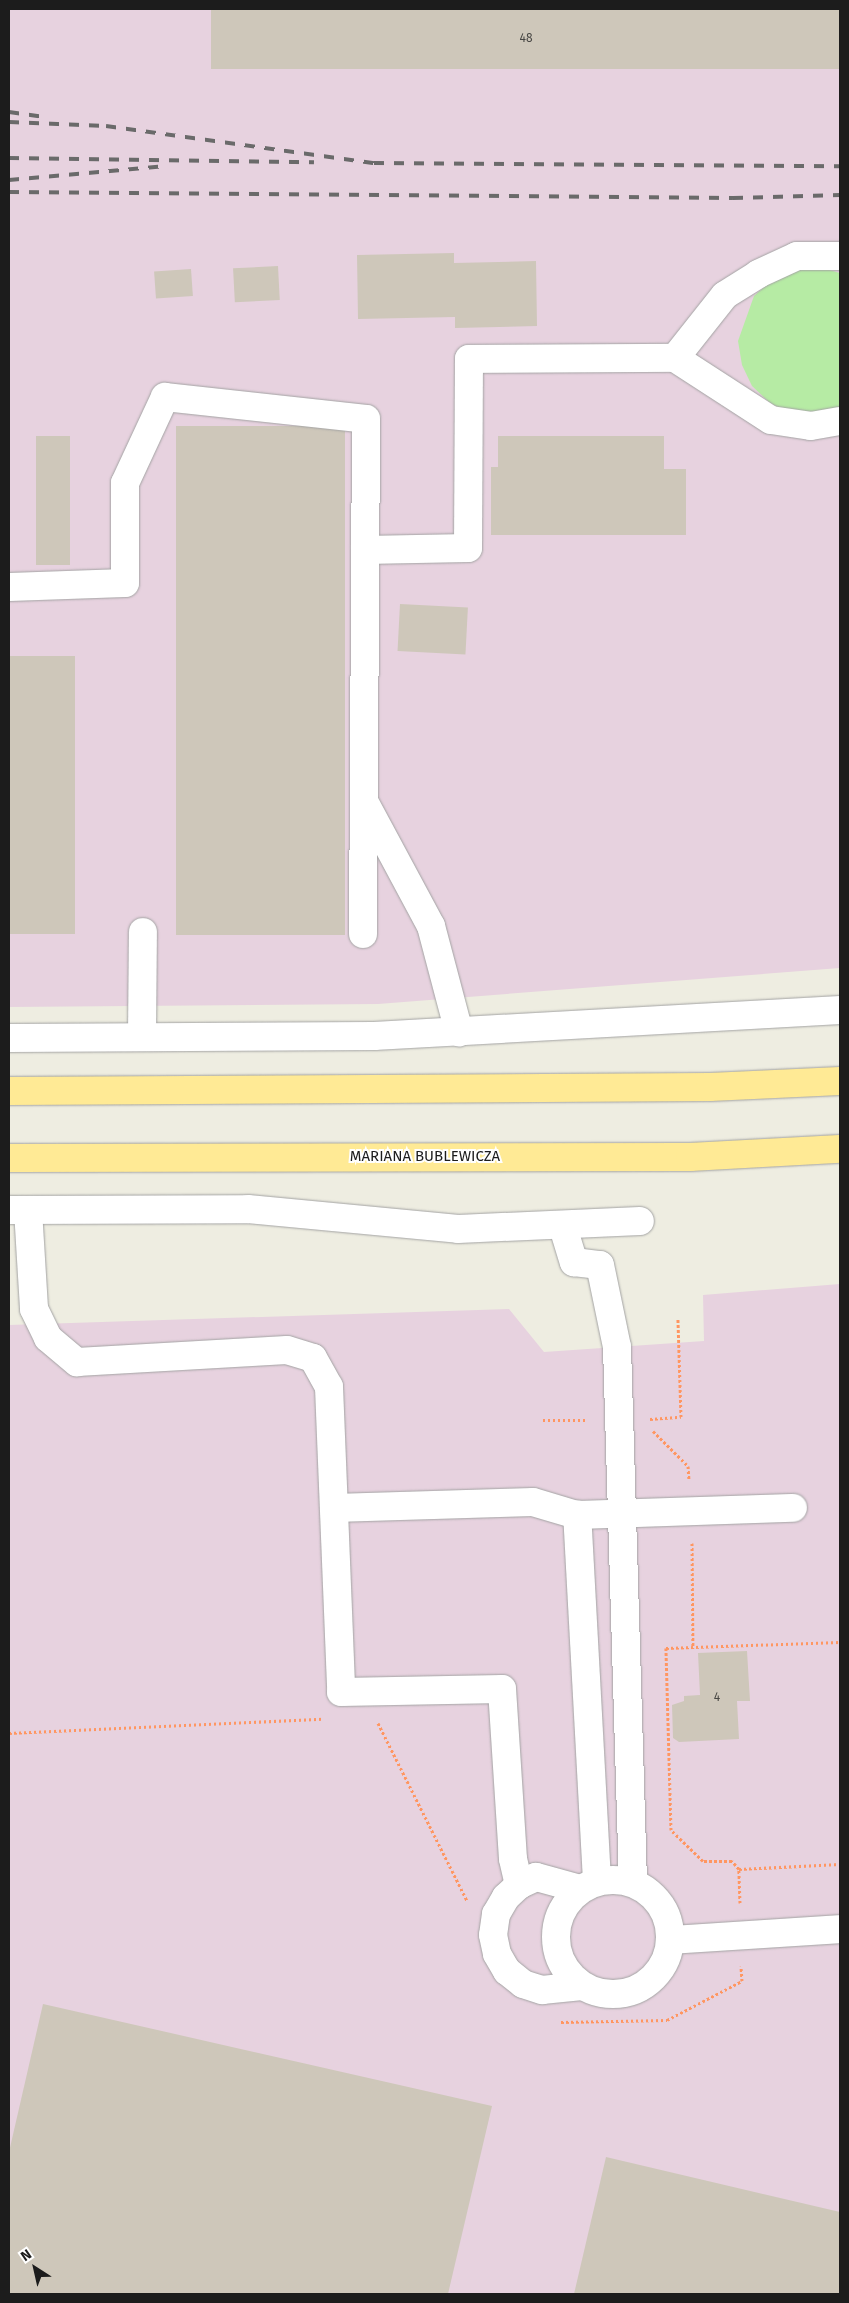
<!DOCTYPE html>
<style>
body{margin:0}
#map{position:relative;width:849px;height:2303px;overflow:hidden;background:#eeede1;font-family:"Fira Sans",sans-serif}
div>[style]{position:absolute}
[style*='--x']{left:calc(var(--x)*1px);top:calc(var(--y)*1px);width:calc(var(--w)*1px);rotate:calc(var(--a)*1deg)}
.industrial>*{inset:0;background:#e7d2df}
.grass>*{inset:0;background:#b6eba4}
.building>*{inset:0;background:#cec7ba;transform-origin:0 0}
.path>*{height:3px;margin-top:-1.5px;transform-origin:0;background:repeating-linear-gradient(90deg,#ff9661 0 2.5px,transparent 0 5px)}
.roads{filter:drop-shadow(0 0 1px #a3a3a3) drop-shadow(0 0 1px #a3a3a3)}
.minor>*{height:28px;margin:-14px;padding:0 14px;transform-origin:14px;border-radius:14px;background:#fff}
.minor>.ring{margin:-14px;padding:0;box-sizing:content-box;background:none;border:28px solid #fff;border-radius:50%}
.major>*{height:28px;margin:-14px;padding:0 14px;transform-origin:14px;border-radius:14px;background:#ffea95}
.rail>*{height:4px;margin-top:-2px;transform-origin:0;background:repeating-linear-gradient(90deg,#6a6a6a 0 10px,transparent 0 20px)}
span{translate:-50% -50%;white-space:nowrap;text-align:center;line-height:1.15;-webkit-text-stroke:4px #fff;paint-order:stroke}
.number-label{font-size:12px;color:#484744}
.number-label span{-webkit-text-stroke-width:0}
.street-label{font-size:15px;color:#1c1c1c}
.frame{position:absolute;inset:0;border:10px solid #1c1c1c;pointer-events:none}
.north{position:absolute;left:10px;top:2243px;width:50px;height:50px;-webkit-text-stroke:4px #fff;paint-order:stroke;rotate:325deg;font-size:14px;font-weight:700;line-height:20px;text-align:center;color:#1c1c1c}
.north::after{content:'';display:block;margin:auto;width:18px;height:22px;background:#1c1c1c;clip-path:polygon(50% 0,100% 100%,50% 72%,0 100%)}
</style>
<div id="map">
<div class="industrial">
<div style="clip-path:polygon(9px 9px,840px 9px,840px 968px,378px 1004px,9px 1007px)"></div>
<div style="clip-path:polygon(840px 1284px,840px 2294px,9px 2294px,9px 1325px,509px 1309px,544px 1352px,704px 1341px,703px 1295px)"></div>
</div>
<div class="grass">
<div style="clip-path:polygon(818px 267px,840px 273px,840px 411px,792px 414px,770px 403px,752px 386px,742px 365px,738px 341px,754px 296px,772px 280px,794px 270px)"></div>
</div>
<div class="building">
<div style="left:211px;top:9px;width:629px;height:60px"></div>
<div style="clip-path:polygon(454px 253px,454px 263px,536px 261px,537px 326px,455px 328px,455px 317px,358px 319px,357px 255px)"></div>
<div style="left:278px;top:266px;width:34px;height:45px;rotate:87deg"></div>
<div style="left:191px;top:269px;width:27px;height:37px;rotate:86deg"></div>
<div style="left:176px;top:426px;width:169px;height:509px"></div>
<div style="left:36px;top:436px;width:34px;height:129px"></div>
<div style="clip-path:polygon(498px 436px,664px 436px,664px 469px,686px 469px,686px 535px,491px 535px,491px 467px,498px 467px)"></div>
<div style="left:400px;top:604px;width:68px;height:47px;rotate:3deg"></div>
<div style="left:9px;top:656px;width:66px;height:278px"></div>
<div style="clip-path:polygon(747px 1651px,750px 1701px,737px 1701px,739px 1739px,679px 1742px,673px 1738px,672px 1705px,684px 1701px,684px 1696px,700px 1695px,698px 1653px)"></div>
<div style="clip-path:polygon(43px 2004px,492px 2106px,448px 2294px,9px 2294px,9px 2152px)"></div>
<div style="clip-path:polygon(606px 2157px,840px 2212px,840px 2294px,574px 2294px)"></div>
</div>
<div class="path">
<div style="--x:650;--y:1419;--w:31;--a:-4"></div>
<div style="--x:681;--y:1417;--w:98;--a:-91.8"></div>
<div style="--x:543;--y:1420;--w:45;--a:0"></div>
<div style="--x:653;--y:1431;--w:49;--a:45"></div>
<div style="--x:688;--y:1466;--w:14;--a:86"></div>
<div style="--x:692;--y:1543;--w:105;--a:89.5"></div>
<div style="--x:378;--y:1723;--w:199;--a:63.4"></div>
<div style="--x:9;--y:1733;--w:314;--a:-2.6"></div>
<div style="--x:739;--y:1869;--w:101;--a:-2.8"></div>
<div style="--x:740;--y:1903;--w:34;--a:-92"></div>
<div style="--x:739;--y:1869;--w:11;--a:-131"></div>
<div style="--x:732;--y:1861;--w:29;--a:180"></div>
<div style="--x:703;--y:1861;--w:45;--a:-135.9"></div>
<div style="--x:671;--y:1830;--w:182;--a:-91.6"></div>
<div style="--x:666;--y:1648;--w:174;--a:-2"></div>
<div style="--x:561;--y:2022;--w:106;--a:-1.1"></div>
<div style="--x:667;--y:2020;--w:85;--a:-27.5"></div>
<div style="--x:742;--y:1981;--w:15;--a:-94"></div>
</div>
<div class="roads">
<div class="minor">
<div style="--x:675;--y:358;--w:80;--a:-51.6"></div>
<div style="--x:725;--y:295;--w:39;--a:-32"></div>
<div style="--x:758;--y:274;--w:43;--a:-24.8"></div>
<div style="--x:797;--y:256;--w:43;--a:0"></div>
<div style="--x:365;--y:550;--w:103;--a:-1.1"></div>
<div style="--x:468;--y:548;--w:189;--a:-89.7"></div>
<div style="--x:469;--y:359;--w:206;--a:-0.3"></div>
<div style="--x:675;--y:358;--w:114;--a:32.9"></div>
<div style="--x:771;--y:420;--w:40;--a:8.5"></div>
<div style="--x:811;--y:426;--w:29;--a:-10"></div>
<div style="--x:9;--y:587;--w:116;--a:-2"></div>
<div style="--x:125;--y:583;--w:100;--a:-90"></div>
<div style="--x:125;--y:483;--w:95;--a:-65.1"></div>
<div style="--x:165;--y:397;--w:202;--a:6.2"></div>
<div style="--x:366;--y:419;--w:515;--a:90.33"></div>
<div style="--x:365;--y:803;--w:140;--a:61.8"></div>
<div style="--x:431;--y:926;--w:110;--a:75.2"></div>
<div style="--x:142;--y:1037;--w:105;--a:-89.5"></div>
<div style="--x:9;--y:1038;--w:365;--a:-0.3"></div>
<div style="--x:374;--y:1036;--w:467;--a:-3.2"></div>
<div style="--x:10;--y:1210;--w:238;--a:-0.2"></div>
<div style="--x:248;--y:1209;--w:211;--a:5.4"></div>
<div style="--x:458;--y:1229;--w:182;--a:-2.5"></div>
<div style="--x:28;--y:1210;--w:99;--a:86.5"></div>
<div style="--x:34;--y:1309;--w:32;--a:64"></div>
<div style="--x:48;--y:1338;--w:38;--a:40"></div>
<div style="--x:77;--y:1362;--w:210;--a:-3.3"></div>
<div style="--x:287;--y:1350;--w:27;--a:17"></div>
<div style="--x:313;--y:1358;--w:33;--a:61"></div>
<div style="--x:329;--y:1387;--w:305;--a:87.7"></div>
<div style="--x:341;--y:1692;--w:161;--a:-1.1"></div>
<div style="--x:502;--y:1689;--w:170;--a:86.3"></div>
<div style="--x:513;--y:1859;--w:27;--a:77"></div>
<div style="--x:563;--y:1227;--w:37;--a:73"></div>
<div style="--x:574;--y:1262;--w:26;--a:7"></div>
<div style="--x:600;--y:1265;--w:84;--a:78.3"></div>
<div style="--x:617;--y:1347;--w:535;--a:88.29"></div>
<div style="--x:334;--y:1508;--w:199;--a:-1.7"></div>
<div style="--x:533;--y:1502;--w:46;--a:16.5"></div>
<div class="ring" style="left:556px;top:1880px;width:86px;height:86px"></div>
<div style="--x:597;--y:1881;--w:367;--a:-93.1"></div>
<div style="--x:577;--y:1515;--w:216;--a:-1.9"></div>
<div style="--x:580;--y:1889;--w:46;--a:-164.7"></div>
<div style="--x:536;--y:1877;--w:19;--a:155"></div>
<div style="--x:519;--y:1885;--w:18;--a:137"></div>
<div style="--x:506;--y:1897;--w:20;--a:120"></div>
<div style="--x:496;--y:1914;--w:21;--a:98"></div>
<div style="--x:493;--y:1935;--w:19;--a:78"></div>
<div style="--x:497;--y:1954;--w:20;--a:60"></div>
<div style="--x:507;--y:1971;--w:21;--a:39"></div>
<div style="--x:523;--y:1984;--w:20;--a:18"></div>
<div style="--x:542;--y:1990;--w:40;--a:-5.7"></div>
<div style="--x:671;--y:1940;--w:169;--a:-3.7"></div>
</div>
<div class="major">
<div style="--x:9;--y:1091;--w:701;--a:-0.33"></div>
<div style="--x:710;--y:1087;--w:130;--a:-2.6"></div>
<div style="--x:9;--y:1158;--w:681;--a:-0.08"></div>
<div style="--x:690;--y:1157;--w:150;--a:-3.1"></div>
</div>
</div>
<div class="rail">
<div style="--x:9;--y:112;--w:34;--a:8"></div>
<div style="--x:9;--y:122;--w:97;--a:2.4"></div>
<div style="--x:106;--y:126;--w:271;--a:7.9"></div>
<div style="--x:374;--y:163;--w:466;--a:0.4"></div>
<div style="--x:9;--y:158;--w:305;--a:0.8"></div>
<div style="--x:9;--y:180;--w:158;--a:-5.1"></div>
<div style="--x:9;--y:192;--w:724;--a:0.47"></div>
<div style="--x:733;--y:198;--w:107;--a:-1.6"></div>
</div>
<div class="number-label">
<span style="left:526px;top:39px">48</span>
<span style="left:717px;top:1698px">4</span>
</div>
<div class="street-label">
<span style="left:425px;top:1157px">MARIANA BUBLEWICZA</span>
</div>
<div class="frame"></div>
<div class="north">N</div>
</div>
